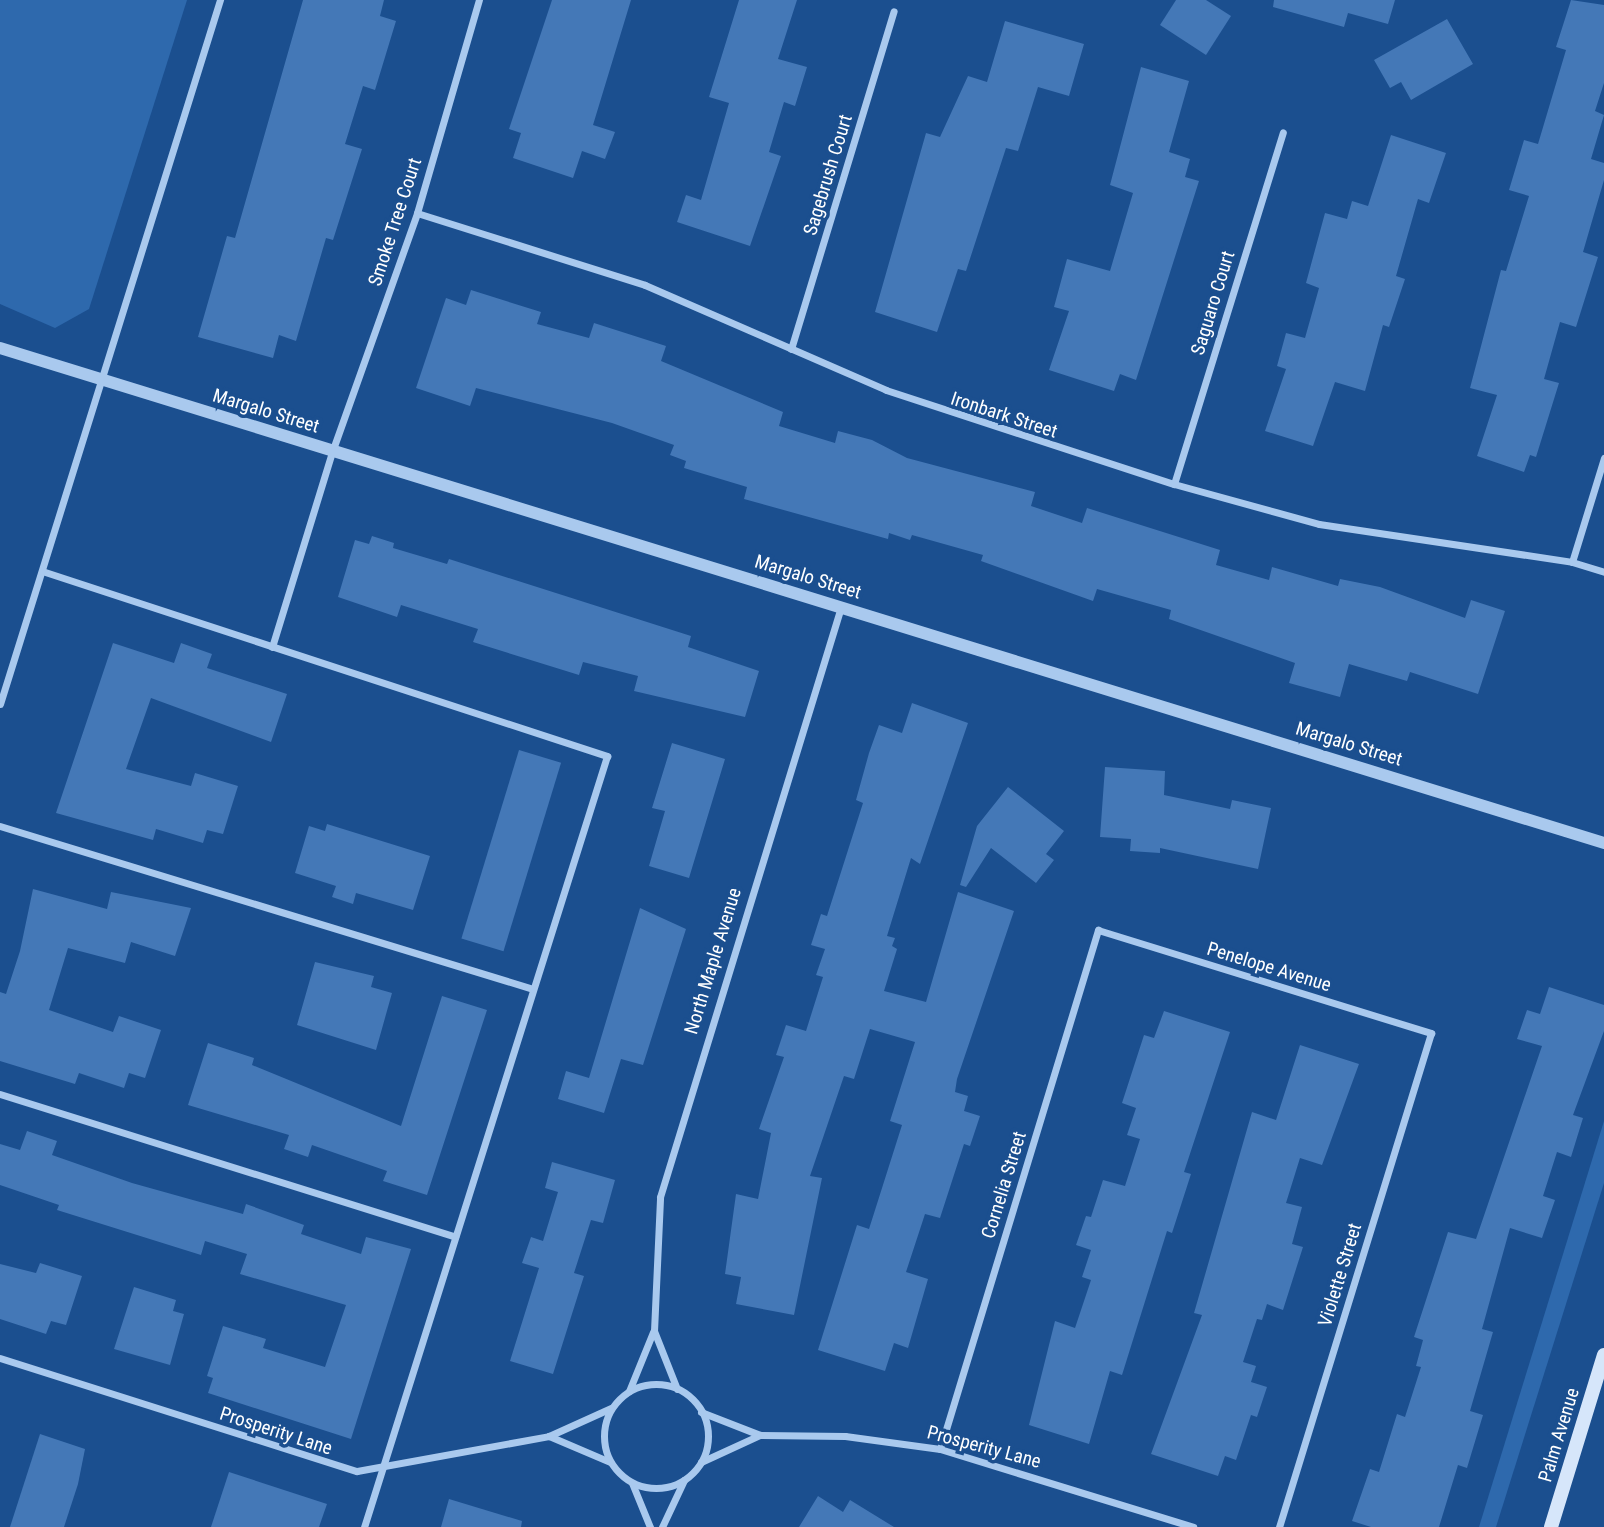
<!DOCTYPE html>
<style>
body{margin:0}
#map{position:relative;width:1604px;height:1527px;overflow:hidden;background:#1b4f8f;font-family:"Roboto Condensed",sans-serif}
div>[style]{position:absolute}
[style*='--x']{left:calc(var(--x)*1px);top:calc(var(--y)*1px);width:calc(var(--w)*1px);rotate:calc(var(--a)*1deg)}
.green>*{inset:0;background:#2e69ad}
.building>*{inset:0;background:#4478b7;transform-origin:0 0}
.minor>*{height:7px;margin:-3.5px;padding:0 3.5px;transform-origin:3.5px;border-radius:3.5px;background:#a9c9ee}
.minor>.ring{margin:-3.5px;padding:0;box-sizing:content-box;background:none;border:7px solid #a9c9ee;border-radius:50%}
.tertiary>*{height:12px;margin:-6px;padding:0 6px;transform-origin:6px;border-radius:6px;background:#a9c9ee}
.secondary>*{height:14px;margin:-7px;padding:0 7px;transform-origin:7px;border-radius:7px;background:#d6e6fa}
span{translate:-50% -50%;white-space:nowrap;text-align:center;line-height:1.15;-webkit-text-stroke:7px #1b4f8f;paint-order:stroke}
.street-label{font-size:19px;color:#fff}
</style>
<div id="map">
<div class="green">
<div style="clip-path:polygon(0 0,187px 0,89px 309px,55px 328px,0 304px)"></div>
<div style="clip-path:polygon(1604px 1121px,1604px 1183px,1496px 1527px,1479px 1527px)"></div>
</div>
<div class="building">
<div style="clip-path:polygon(303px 0,384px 0,380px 16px,396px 21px,375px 90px,363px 86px,345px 144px,362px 149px,333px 240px,326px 238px,296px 341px,279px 335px,273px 358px,198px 337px,227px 236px,235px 238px)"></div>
<div style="clip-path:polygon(552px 0,631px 0,593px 125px,615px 132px,605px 159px,582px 151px,573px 178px,513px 158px,521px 133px,509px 129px)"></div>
<div style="clip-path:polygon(739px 0,797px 0,778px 59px,807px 67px,795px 106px,784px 102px,769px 152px,781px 156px,750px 246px,677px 222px,686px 195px,701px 200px,729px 103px,709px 97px)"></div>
<div style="clip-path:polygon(1176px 0,1206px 0,1231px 16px,1206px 55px,1160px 25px)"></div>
<div style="clip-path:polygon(1274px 0,1395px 0,1388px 24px,1348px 13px,1344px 27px,1273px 7px)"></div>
<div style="clip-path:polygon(1571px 0,1604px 5px,1604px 83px,1595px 111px,1604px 115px,1591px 159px,1604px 163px,1604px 180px,1583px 252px,1598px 257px,1576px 327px,1560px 322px,1544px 379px,1559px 383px,1536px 457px,1530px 455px,1524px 472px,1477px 456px,1497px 395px,1470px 388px,1501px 270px,1506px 271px,1529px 196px,1509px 190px,1524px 140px,1538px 144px,1566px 50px,1556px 47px)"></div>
<div style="clip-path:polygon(1447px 19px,1473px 64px,1411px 100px,1401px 82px,1390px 88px,1374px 60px)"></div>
<div style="clip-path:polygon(1005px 21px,1084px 44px,1069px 96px,1038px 87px,1018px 151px,1006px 148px,966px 271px,958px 269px,937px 332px,875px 312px,926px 133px,940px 137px,968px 76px,987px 82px)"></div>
<div style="clip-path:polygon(1141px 67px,1189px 81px,1169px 152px,1190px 159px,1185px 177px,1199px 181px,1136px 380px,1120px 374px,1114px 391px,1049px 370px,1069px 311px,1054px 307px,1067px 259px,1110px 271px,1133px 193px,1110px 185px)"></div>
<div style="clip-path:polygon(1391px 135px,1446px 153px,1429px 203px,1418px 199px,1396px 276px,1405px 279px,1389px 327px,1383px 325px,1365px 391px,1335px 382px,1313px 446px,1265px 431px,1286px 369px,1277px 366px,1286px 333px,1305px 338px,1319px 288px,1306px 283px,1325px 213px,1347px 219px,1352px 201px,1368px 206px)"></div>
<div style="clip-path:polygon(471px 290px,541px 312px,537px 324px,589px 338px,594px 323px,666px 346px,661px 361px,783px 412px,779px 426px,835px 443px,838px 431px,872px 440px,907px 458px,1035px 492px,1031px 506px,1082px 523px,1087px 508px,1220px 550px,1216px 565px,1269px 580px,1272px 567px,1338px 586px,1340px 579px,1380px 587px,1465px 618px,1471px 600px,1505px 611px,1478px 694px,1410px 672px,1407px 681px,1349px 664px,1340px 697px,1289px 683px,1295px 663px,1169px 619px,1171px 610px,1097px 589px,1093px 601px,981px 561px,983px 555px,912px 535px,910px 540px,889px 533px,888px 539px,744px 499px,747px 487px,684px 468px,686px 461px,670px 455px,674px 445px,612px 423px,476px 388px,470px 406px,416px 388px,446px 298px,466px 305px)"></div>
<div style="clip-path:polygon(372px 536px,394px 543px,393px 548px,447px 564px,449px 559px,691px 636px,688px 647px,759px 671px,745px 717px,634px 691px,638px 676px,583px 662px,579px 675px,473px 642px,478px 629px,401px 605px,397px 617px,338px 597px,355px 540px,369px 544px)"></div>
<div style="clip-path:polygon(113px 643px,174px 663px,181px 643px,212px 654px,207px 668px,287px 694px,271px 742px,151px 698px,126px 769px,191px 786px,195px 773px,238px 786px,223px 834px,207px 830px,203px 843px,156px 829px,153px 840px,56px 813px)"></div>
<div style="clip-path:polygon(912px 703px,968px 723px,920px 864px,911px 858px,887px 936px,895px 938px,892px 946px,897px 949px,884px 991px,926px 1002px,958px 892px,1014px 911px,957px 1079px,955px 1092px,968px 1096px,964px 1111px,980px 1116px,970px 1146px,964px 1144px,940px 1218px,925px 1214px,906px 1272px,928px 1279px,908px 1348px,894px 1343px,885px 1371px,818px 1350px,857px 1225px,869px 1229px,902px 1125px,890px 1121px,915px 1042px,870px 1029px,854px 1079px,844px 1076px,810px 1176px,822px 1178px,794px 1315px,736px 1304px,741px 1277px,725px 1274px,736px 1194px,758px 1199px,771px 1133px,759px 1129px,784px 1057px,776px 1055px,786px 1025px,806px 1031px,823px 977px,816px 975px,825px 949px,811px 945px,821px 914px,827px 916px,863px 803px,856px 800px,869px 753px,879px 725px,902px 733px)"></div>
<div style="clip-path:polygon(672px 743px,725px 759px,689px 878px,649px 866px,665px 811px,652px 808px)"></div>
<div style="left:519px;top:750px;width:44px;height:197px;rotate:17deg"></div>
<div style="clip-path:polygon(1105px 767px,1165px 771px,1164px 795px,1230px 809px,1232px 800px,1271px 808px,1258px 869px,1160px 848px,1160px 853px,1130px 851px,1131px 839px,1100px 837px)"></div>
<div style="clip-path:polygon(1008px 787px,1064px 831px,1046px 854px,1054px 860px,1036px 883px,991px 848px,966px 887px,960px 885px,977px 826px)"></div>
<div style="clip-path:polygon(327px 824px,430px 856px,413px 910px,356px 893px,353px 904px,332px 897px,336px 886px,295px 873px,309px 826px,325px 831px)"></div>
<div style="clip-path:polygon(33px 889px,107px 909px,111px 892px,191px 908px,175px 956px,131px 942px,125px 963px,68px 948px,49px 1010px,113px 1032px,119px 1016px,161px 1030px,145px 1078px,129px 1073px,124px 1088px,79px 1073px,75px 1084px,0 1061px,0 992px,6px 994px,20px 951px)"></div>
<div style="clip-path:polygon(640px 908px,686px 929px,643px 1065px,621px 1059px,604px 1113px,558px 1099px,566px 1071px,589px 1078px)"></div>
<div style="clip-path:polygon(315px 962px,374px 976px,371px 987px,392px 993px,376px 1050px,297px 1025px)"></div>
<div style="clip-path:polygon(1549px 987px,1604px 1005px,1604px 1031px,1573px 1115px,1583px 1118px,1571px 1157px,1557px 1152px,1543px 1196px,1555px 1200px,1542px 1238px,1510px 1228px,1482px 1329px,1493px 1332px,1470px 1411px,1483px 1415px,1467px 1468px,1458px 1465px,1439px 1527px,1371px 1527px,1352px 1521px,1370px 1469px,1379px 1472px,1397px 1414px,1405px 1417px,1421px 1367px,1416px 1366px,1423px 1340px,1414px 1337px,1448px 1232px,1476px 1239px,1542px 1046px,1517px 1039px,1527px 1010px,1540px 1014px)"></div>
<div style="clip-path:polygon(442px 996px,487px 1010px,427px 1195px,383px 1181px,387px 1171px,312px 1145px,308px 1157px,284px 1149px,289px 1135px,188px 1105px,208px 1043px,254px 1058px,252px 1065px,401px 1126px)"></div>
<div style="clip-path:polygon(1164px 1011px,1230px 1032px,1184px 1172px,1191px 1174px,1172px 1233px,1167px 1231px,1122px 1375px,1110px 1371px,1089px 1444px,1029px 1425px,1055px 1321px,1075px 1328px,1091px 1280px,1082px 1277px,1091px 1250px,1076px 1245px,1086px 1216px,1091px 1217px,1103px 1180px,1125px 1186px,1140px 1139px,1127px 1135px,1136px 1108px,1122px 1103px,1144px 1035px,1154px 1038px)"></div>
<div style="clip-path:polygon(1300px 1045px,1359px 1064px,1322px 1165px,1300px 1158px,1286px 1203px,1302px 1207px,1292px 1244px,1303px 1247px,1283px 1310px,1267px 1304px,1262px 1320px,1257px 1319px,1243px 1362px,1256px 1366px,1251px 1382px,1267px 1387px,1257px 1417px,1251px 1415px,1236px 1460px,1225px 1456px,1218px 1476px,1151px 1454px,1202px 1315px,1194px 1313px,1252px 1112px,1276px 1120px)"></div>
<div style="clip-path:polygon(27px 1131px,57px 1141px,52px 1155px,132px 1183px,243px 1214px,246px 1204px,304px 1225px,301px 1234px,361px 1254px,366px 1237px,411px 1249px,351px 1439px,208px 1393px,213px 1378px,207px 1376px,223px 1326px,266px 1339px,263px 1348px,325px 1367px,346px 1305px,240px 1274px,247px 1254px,205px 1241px,201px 1255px,57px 1210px,59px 1205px,0 1185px,0 1144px,20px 1150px)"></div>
<div style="clip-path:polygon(552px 1162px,615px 1180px,603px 1223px,591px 1220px,574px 1273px,584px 1276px,553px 1374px,510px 1361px,539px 1268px,522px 1263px,531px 1237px,543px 1241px,558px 1192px,545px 1188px)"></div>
<div style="clip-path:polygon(40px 1263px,82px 1276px,66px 1325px,51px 1321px,46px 1334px,0 1319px,0 1264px,36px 1273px)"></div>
<div style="clip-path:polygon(134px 1287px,176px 1300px,173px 1311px,184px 1314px,170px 1365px,114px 1349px)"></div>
<div style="clip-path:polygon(40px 1434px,85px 1449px,78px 1484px,64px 1527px,10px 1527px)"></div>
<div style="clip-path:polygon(229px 1472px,327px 1504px,319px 1527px,211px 1527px)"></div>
<div style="clip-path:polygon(818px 1496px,843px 1512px,850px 1500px,894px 1527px,799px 1527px)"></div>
<div style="clip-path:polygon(449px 1499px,522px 1521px,521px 1527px,441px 1527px)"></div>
</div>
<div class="minor">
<div style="--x:417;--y:213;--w:239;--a:17.5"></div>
<div style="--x:645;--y:285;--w:263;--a:23.5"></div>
<div style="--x:886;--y:390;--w:303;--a:18.1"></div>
<div style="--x:1174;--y:484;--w:150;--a:15.4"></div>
<div style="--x:1319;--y:524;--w:256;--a:8.5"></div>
<div style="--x:1572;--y:562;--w:34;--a:17"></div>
<div style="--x:791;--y:349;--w:353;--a:-73.1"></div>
<div style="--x:1174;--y:484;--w:368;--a:-72.8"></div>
<div style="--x:1572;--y:562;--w:109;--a:-72.9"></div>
<div style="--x:42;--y:571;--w:595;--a:18.13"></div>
<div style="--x:607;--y:756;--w:808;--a:107.49"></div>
<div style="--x:272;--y:647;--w:204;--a:-72.9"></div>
<div style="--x:332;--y:452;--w:254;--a:-70.4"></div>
<div style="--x:417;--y:213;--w:222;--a:-73.8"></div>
<div style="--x:0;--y:704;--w:738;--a:-72.65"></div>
<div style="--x:0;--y:826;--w:557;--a:17"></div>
<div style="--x:0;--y:1094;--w:477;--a:17.4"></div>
<div style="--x:0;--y:1358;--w:374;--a:17.6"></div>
<div style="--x:357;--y:1471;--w:195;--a:-10.3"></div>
<div style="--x:549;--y:1436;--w:68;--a:-24.3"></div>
<div class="ring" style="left:604px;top:1384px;width:97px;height:97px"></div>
<div style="--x:677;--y:1389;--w:62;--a:-111.6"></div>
<div style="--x:654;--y:1331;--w:134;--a:-87.4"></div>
<div style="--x:660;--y:1197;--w:617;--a:-72.95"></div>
<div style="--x:629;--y:1391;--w:64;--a:-67.9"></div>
<div style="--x:701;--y:1412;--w:63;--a:21.3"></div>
<div style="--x:760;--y:1435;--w:85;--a:0.7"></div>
<div style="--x:845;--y:1436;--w:96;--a:7.8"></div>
<div style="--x:940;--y:1449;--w:265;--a:17.1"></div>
<div style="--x:549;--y:1436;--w:66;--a:23.1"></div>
<div style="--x:940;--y:1449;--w:543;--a:-73.07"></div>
<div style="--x:1098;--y:930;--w:349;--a:17.2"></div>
<div style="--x:1431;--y:1033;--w:517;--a:107.1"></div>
<div style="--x:701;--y:1462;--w:65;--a:-24.6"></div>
<div style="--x:632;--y:1483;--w:48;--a:67.8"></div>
<div style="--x:662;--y:1527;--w:52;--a:-64.9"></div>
</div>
<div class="tertiary">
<div style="--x:0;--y:348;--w:1679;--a:17.15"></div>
</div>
<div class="secondary">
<div style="--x:1551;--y:1527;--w:180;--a:-72.9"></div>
</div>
<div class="street-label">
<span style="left:828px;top:175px;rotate:-73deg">Sagebrush Court</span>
<span style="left:395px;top:222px;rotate:-72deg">Smoke Tree Court</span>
<span style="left:1213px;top:303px;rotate:-73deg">Saguaro Court</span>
<span style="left:266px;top:411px;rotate:17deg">Margalo Street</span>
<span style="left:1004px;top:415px;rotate:18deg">Ironbark Street</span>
<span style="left:808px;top:577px;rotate:17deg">Margalo Street</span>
<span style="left:1349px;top:744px;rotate:17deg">Margalo Street</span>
<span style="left:713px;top:961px;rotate:-73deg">North Maple Avenue</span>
<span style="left:1269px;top:967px;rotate:17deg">Penelope Avenue</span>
<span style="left:1004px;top:1185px;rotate:-73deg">Cornelia Street</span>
<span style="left:1340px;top:1275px;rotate:-73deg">Violette Street</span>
<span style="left:276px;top:1431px;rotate:18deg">Prosperity Lane</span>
<span style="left:1559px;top:1435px;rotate:-73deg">Palm Avenue</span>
<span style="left:984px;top:1447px;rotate:15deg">Prosperity Lane</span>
</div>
</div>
